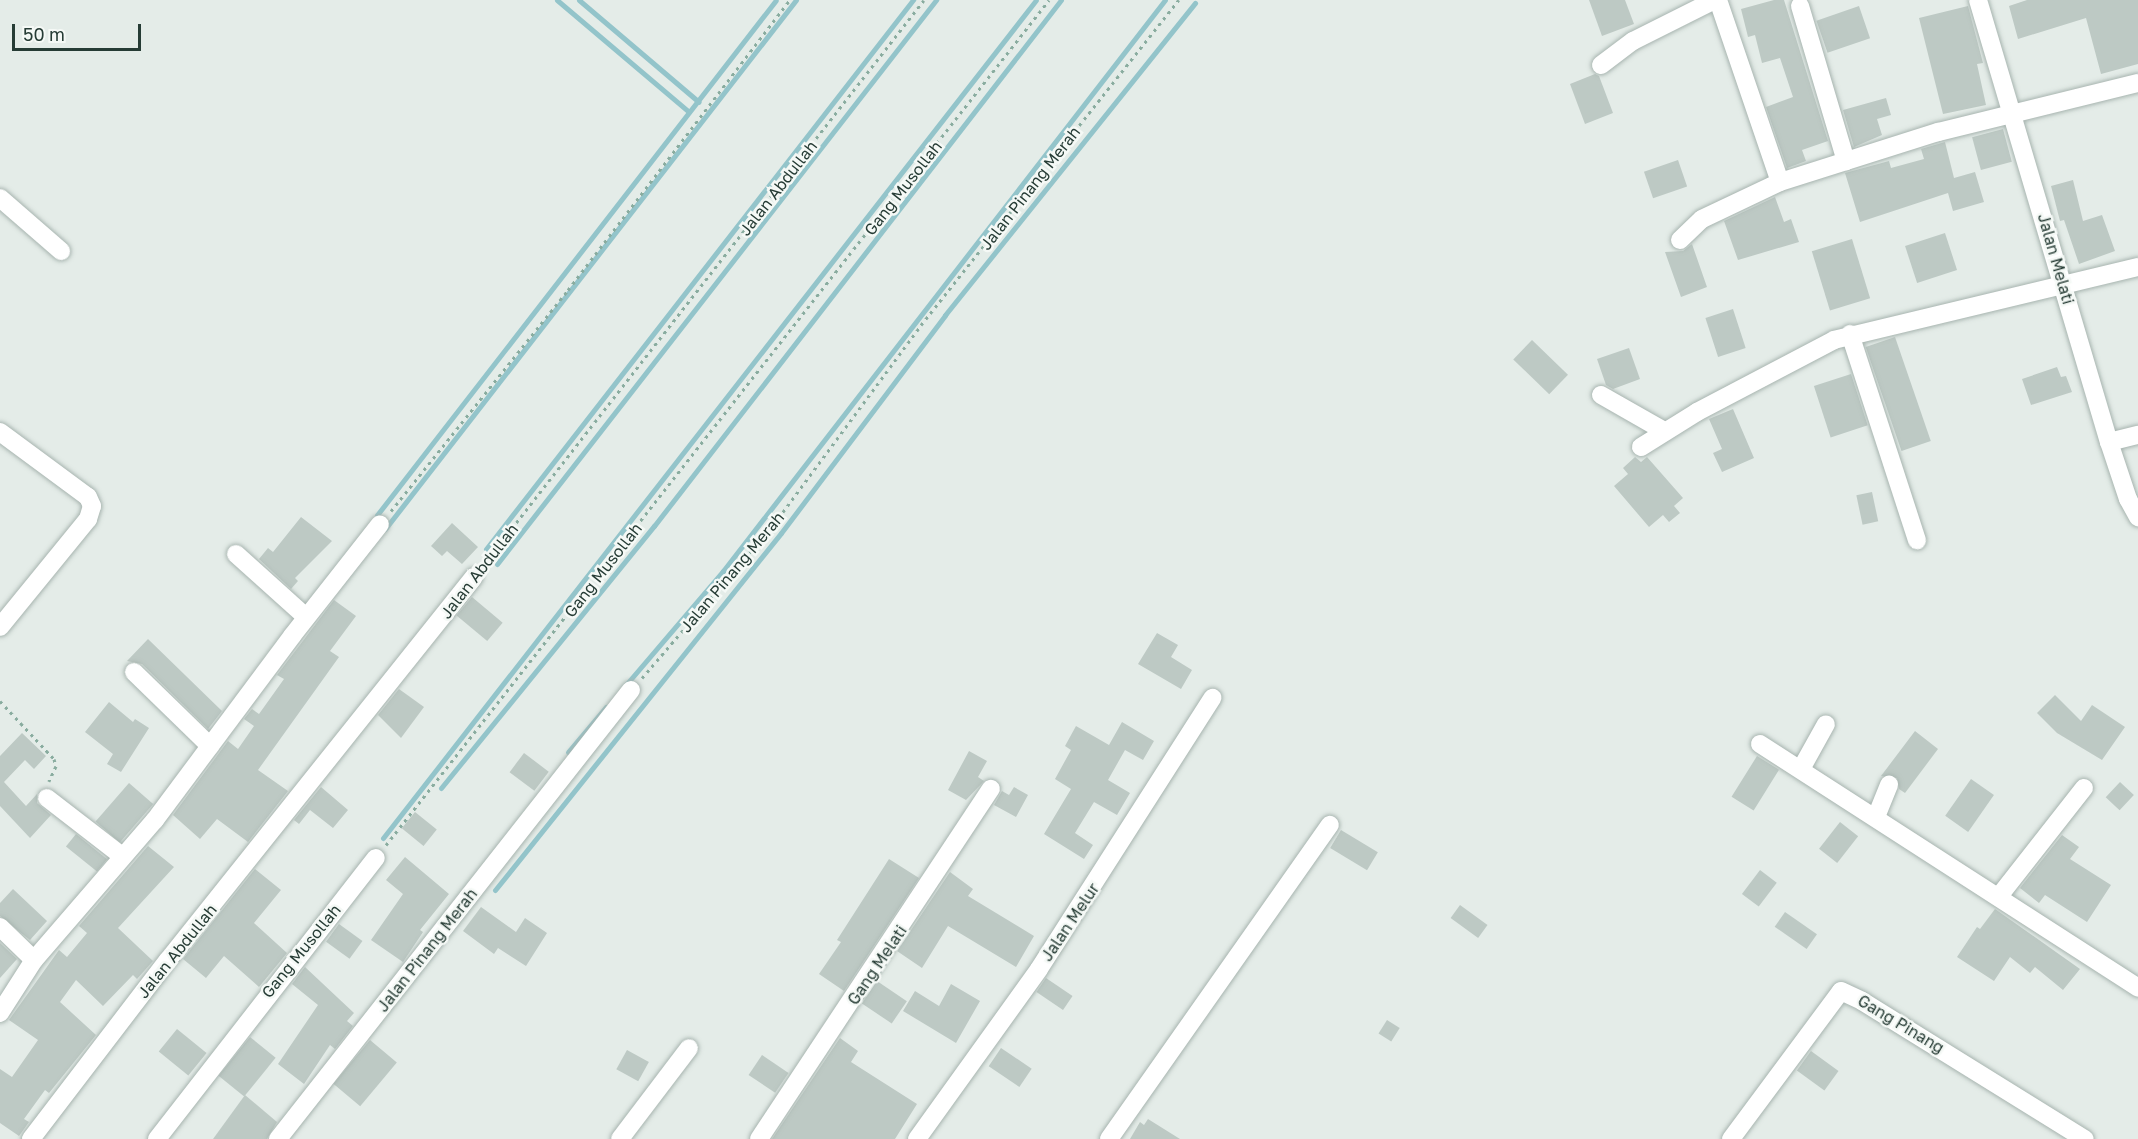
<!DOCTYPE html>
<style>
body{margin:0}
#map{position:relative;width:2138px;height:1139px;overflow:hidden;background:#e4ece8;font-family:"Golos Text",sans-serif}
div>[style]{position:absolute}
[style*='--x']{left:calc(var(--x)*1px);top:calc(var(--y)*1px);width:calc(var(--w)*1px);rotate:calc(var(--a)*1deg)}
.stream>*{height:5px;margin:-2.5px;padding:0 2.5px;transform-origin:2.5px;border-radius:2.5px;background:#93c4ca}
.building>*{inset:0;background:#bdc9c4;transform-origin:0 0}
.path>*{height:3px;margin-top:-1.5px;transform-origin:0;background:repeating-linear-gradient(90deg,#89ac9f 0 3px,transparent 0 7.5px)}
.roads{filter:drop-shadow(0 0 2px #a7b4af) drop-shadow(0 0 2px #a7b4af)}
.minor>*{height:18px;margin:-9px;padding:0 9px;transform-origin:9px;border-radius:9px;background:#fff}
span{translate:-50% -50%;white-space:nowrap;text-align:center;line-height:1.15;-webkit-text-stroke:5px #f5f9f6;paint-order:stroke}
.street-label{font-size:16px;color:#263c35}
.scale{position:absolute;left:12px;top:24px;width:129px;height:27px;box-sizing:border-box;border:3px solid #263c35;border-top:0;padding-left:8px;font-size:18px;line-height:21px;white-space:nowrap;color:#263c35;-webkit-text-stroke:4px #f5f9f6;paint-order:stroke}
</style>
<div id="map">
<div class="stream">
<div style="--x:557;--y:0;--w:173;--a:40.3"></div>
<div style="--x:579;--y:0;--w:157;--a:40.4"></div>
<div style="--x:377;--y:515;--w:651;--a:-52.23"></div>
<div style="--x:385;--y:529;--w:670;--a:-52.16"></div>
<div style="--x:486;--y:549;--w:696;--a:-52.13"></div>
<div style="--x:497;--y:564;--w:715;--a:-52.1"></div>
<div style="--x:624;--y:687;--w:153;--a:-49.5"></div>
<div style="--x:723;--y:571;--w:722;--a:-52.26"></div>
<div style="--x:568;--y:752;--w:59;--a:-49.8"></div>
<div style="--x:441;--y:788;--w:338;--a:-50.9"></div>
<div style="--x:654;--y:526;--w:665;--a:-52.27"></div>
<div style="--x:383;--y:838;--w:1062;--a:-52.07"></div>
<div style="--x:495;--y:890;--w:457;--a:-51.3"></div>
<div style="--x:781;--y:533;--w:273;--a:-53"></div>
<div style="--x:945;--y:315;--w:400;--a:-51.3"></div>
</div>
<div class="building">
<div style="clip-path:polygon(1589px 0,1625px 0,1634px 24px,1602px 36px)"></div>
<div style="clip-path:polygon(1774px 0,1784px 0,1828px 141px,1802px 150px,1806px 161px,1787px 168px,1766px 107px,1793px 97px,1780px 58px,1762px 63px,1755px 35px,1748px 37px,1741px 9px)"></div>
<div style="clip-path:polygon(2027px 0,2138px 0,2138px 64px,2101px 74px,2086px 18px,2018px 39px,2009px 6px)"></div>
<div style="left:1859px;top:6px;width:34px;height:45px;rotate:71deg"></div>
<div style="clip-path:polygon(1968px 6px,1983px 63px,1977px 64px,1986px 105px,1943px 114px,1919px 18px)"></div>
<div style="clip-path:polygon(1595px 74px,1599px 76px,1613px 113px,1585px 124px,1570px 84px)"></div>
<div style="clip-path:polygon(1886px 98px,1891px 115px,1877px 119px,1882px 135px,1854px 147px,1843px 110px)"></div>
<div style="left:2003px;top:129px;width:34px;height:32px;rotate:75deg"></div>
<div style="clip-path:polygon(1945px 142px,1954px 178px,1975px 172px,1984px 202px,1953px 211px,1948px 193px,1860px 222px,1845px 173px,1889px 161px,1891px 168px,1924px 159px,1921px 149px)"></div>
<div style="left:1678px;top:160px;width:28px;height:36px;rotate:71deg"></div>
<div style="clip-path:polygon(2073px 180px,2083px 221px,2102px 215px,2115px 251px,2079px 264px,2064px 220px,2060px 221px,2051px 186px)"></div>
<div style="clip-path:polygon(1775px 197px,1784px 222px,1791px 219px,1799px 242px,1738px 260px,1724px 221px)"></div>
<div style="left:1945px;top:233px;width:39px;height:42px;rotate:72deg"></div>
<div style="left:1852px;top:239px;width:62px;height:42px;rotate:73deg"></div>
<div style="clip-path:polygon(1692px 244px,1707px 287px,1681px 297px,1665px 252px,1683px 251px)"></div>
<div style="left:1733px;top:309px;width:41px;height:29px;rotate:72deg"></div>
<div style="left:1895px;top:337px;width:110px;height:31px;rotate:71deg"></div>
<div style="left:1532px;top:340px;width:50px;height:27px;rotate:44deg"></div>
<div style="clip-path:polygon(1629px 348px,1640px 379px,1613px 389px,1606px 385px,1597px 359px)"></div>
<div style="clip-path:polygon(2057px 367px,2061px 377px,2066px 376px,2072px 392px,2031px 405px,2022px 379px)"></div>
<div style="left:1851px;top:374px;width:54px;height:39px;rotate:72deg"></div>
<div style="clip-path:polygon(1733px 409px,1754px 458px,1722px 472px,1713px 453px,1722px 449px,1709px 419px)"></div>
<div style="clip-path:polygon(1635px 457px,1641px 462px,1647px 457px,1683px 498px,1674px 506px,1680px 513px,1669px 522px,1663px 515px,1649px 527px,1614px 486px,1628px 474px,1623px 468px)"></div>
<div style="left:1872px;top:492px;width:30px;height:16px;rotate:78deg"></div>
<div style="clip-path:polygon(301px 517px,332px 541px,295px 578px,298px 581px,291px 589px,259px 559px,268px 548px,273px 552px)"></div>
<div style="clip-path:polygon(452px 523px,478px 547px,462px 564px,447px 551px,442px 556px,431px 546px)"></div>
<div style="left:472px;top:597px;width:40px;height:24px;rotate:40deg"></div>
<div style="clip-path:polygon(334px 600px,356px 616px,330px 651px,339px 657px,258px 770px,288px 791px,248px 842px,217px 819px,200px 839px,173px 815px,228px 741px,238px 749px,254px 726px,244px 719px,252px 709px,259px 714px,284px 679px,277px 675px)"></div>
<div style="clip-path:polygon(1157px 633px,1178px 645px,1171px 657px,1192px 670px,1181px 689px,1138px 664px)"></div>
<div style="clip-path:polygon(148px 639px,222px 711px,208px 729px,142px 664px,127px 661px)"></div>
<div style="clip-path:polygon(399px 689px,424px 707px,401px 738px,378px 715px)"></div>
<div style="clip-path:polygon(2055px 695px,2081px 721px,2092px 705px,2125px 727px,2102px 760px,2057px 733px,2037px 713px)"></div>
<div style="clip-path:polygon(109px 702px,133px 722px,135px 719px,149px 728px,121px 772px,107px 764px,113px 754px,85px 732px)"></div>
<div style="clip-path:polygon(1122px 722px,1154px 741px,1143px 760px,1125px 750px,1108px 780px,1130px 793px,1117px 815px,1094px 802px,1075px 833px,1093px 845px,1084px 859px,1044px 834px,1071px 789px,1055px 779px,1071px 750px,1065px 746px,1076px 726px,1109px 745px)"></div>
<div style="clip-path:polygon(1915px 731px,1938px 749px,1905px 793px,1899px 789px,1897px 778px,1881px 776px)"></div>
<div style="clip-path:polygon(22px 733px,46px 756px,34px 769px,25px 760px,4px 782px,26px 806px,37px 794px,37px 803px,51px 815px,30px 838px,0 806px,0 756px)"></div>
<div style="clip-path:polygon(969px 751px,987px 761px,978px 777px,984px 781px,966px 800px,948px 790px)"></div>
<div style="left:524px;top:753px;width:31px;height:24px;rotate:37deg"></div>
<div style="left:1757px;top:756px;width:26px;height:48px;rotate:32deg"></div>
<div style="left:1971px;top:779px;width:28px;height:45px;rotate:35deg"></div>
<div style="left:2120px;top:782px;width:19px;height:21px;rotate:43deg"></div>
<div style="left:129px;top:783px;width:32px;height:51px;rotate:41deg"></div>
<div style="clip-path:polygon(321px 787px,348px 810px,333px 828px,310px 810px,299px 824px,294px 820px)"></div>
<div style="clip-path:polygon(1014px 787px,1028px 795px,1016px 817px,994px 805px,1002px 791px,1009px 795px)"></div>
<div style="left:415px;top:812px;width:28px;height:21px;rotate:39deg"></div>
<div style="left:1840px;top:822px;width:23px;height:34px;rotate:38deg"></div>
<div style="left:1341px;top:830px;width:43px;height:21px;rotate:31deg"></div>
<div style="left:76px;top:834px;width:40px;height:16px;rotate:39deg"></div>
<div style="clip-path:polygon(2062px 835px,2079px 847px,2070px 859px,2111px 885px,2087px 922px,2045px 895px,2039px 903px,2020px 888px)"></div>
<div style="clip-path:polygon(148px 846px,174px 867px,118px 928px,153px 961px,137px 979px,133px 975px,103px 1006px,76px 980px,60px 1002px,96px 1035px,49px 1093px,45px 1090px,24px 1119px,29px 1122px,19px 1136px,0 1123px,0 1069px,12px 1077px,38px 1040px,9px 1020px,59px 950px,67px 957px,87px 933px,79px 926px)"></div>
<div style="clip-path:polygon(405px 857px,449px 894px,420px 930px,423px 932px,403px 962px,371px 940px,403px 894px,386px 880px)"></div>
<div style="clip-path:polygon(889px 859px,919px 878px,844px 991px,819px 974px,841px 942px,837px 940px)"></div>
<div style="clip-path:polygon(255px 869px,281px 890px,254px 923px,287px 953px,259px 987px,224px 956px,206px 978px,183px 959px)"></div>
<div style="left:1760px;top:870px;width:21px;height:30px;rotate:37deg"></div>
<div style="clip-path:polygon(950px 872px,973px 889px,968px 896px,1034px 936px,1016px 967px,948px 926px,922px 968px,897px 951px)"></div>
<div style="clip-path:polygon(13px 889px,47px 921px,30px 940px,0 916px,0 903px)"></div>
<div style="left:1460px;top:905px;width:34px;height:16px;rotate:36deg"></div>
<div style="clip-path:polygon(481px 907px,516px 932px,525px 918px,547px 933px,526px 966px,498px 948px,494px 954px,463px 931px)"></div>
<div style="clip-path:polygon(1995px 909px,2080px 969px,2063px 990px,2035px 967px,2030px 973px,2010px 957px,1994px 981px,1957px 957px,1977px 927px,1980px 929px)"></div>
<div style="left:1785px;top:912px;width:39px;height:18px;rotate:35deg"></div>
<div style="left:339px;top:924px;width:29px;height:22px;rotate:36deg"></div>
<div style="clip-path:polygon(0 943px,17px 959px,0 978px)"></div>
<div style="clip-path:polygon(305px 967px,354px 1013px,347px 1021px,353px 1026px,335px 1049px,330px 1045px,304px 1084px,278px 1064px,318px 1005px,292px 984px)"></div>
<div style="left:1046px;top:978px;width:32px;height:17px;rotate:34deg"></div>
<div style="left:877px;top:981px;width:36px;height:27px;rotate:34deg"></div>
<div style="clip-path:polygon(951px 984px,980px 1001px,956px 1043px,903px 1011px,915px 991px,939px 1006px)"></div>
<div style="left:1387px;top:1020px;width:15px;height:16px;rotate:32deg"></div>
<div style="left:177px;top:1029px;width:38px;height:29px;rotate:39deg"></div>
<div style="left:250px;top:1037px;width:33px;height:50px;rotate:39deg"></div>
<div style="clip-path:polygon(840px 1038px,858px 1051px,851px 1062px,917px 1104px,895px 1139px,772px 1139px)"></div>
<div style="left:370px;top:1040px;width:35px;height:57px;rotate:40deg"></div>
<div style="left:1001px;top:1048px;width:37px;height:22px;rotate:34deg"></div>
<div style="left:627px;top:1050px;width:25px;height:22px;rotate:29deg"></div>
<div style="left:1811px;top:1051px;width:34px;height:24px;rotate:36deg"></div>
<div style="left:762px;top:1055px;width:32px;height:24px;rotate:34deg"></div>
<div style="clip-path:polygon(245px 1095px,277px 1122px,267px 1139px,213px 1139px)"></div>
<div style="clip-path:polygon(1148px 1119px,1180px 1139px,1130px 1139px,1140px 1122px,1144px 1125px)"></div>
</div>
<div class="path">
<div style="--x:391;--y:511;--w:283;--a:-51.3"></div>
<div style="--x:568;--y:290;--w:365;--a:-52.6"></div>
<div style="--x:484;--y:564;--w:715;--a:-52.04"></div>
<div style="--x:642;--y:678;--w:203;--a:-49.4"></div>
<div style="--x:774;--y:524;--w:247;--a:-53.5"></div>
<div style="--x:921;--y:325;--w:415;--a:-51.6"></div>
<div style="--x:0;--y:701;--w:79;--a:47"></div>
<div style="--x:54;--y:759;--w:7;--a:74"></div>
<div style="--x:56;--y:766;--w:17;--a:115"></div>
<div style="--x:386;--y:845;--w:1074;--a:-51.88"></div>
</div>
<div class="roads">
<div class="minor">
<div style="--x:1718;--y:0;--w:192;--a:71.2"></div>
<div style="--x:1978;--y:0;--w:461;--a:73.5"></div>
<div style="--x:2109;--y:442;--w:60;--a:71.6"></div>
<div style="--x:2128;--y:499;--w:21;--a:61"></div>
<div style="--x:1800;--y:6;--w:162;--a:73.5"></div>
<div style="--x:1601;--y:65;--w:40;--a:-37"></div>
<div style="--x:1633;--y:41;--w:92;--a:-26.6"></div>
<div style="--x:0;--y:198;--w:81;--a:41"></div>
<div style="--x:1680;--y:240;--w:30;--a:-44"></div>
<div style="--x:1702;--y:219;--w:86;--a:-25.4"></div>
<div style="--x:1780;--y:182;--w:166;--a:-17.6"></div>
<div style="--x:1938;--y:132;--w:206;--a:-13.8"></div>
<div style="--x:1850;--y:334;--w:217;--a:72"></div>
<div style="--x:1601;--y:395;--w:73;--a:29.7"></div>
<div style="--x:0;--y:432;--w:109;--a:36.5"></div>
<div style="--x:88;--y:497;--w:10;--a:66"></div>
<div style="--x:92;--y:506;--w:14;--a:107"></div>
<div style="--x:88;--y:519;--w:139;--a:129.2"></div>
<div style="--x:2109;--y:442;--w:30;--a:-14"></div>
<div style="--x:1641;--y:447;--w:66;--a:-32"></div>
<div style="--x:1697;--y:412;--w:155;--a:-27.7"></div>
<div style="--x:1834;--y:340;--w:313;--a:-13.5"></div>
<div style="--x:236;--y:554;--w:94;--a:42"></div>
<div style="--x:134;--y:672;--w:106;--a:44.2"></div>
<div style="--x:1760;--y:744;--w:450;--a:32.8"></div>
<div style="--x:1801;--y:769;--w:51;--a:-60.9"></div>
<div style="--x:47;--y:798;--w:95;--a:37.7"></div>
<div style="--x:1876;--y:817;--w:35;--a:-68"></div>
<div style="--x:2000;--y:895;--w:136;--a:-51.9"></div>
<div style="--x:0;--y:927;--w:47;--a:44.1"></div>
<div style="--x:0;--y:1013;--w:63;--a:-57.3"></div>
<div style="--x:34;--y:960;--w:185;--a:-49.2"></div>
<div style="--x:155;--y:820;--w:229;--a:-53.3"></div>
<div style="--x:292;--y:636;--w:142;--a:-51.8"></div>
<div style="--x:31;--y:1139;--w:225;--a:-52.6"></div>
<div style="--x:168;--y:960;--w:490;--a:-51.4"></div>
<div style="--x:157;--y:1139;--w:356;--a:-52.1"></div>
<div style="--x:278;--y:1139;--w:571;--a:-51.83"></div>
<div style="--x:620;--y:1139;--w:114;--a:-52.8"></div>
<div style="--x:759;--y:1139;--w:420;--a:-56.5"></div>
<div style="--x:917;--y:1139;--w:209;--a:-54.3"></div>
<div style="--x:1039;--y:969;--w:322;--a:-57.4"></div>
<div style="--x:1109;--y:1139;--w:384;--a:-54.9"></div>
<div style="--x:1731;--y:1139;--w:184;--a:-53.4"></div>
<div style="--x:1841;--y:991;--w:23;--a:25"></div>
<div style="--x:1862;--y:1001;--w:262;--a:31.8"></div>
</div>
</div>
<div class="street-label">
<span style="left:778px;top:188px;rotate:-52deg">Jalan Abdullah</span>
<span style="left:903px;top:188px;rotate:-52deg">Gang Musollah</span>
<span style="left:1030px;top:188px;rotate:-52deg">Jalan Pinang Merah</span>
<span style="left:2056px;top:259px;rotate:74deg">Jalan Melati</span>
<span style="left:603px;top:570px;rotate:-52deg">Gang Musollah</span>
<span style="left:479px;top:571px;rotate:-52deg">Jalan Abdullah</span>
<span style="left:732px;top:572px;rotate:-50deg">Jalan Pinang Merah</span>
<span style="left:1070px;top:922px;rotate:-56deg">Jalan Melur</span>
<span style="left:427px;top:950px;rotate:-52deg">Jalan Pinang Merah</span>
<span style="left:177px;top:951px;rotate:-51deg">Jalan Abdullah</span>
<span style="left:301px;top:951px;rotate:-51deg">Gang Musollah</span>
<span style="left:877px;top:965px;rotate:-56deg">Gang Melati</span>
<span style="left:1901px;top:1024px;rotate:31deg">Gang Pinang</span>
</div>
<div class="scale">50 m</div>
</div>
